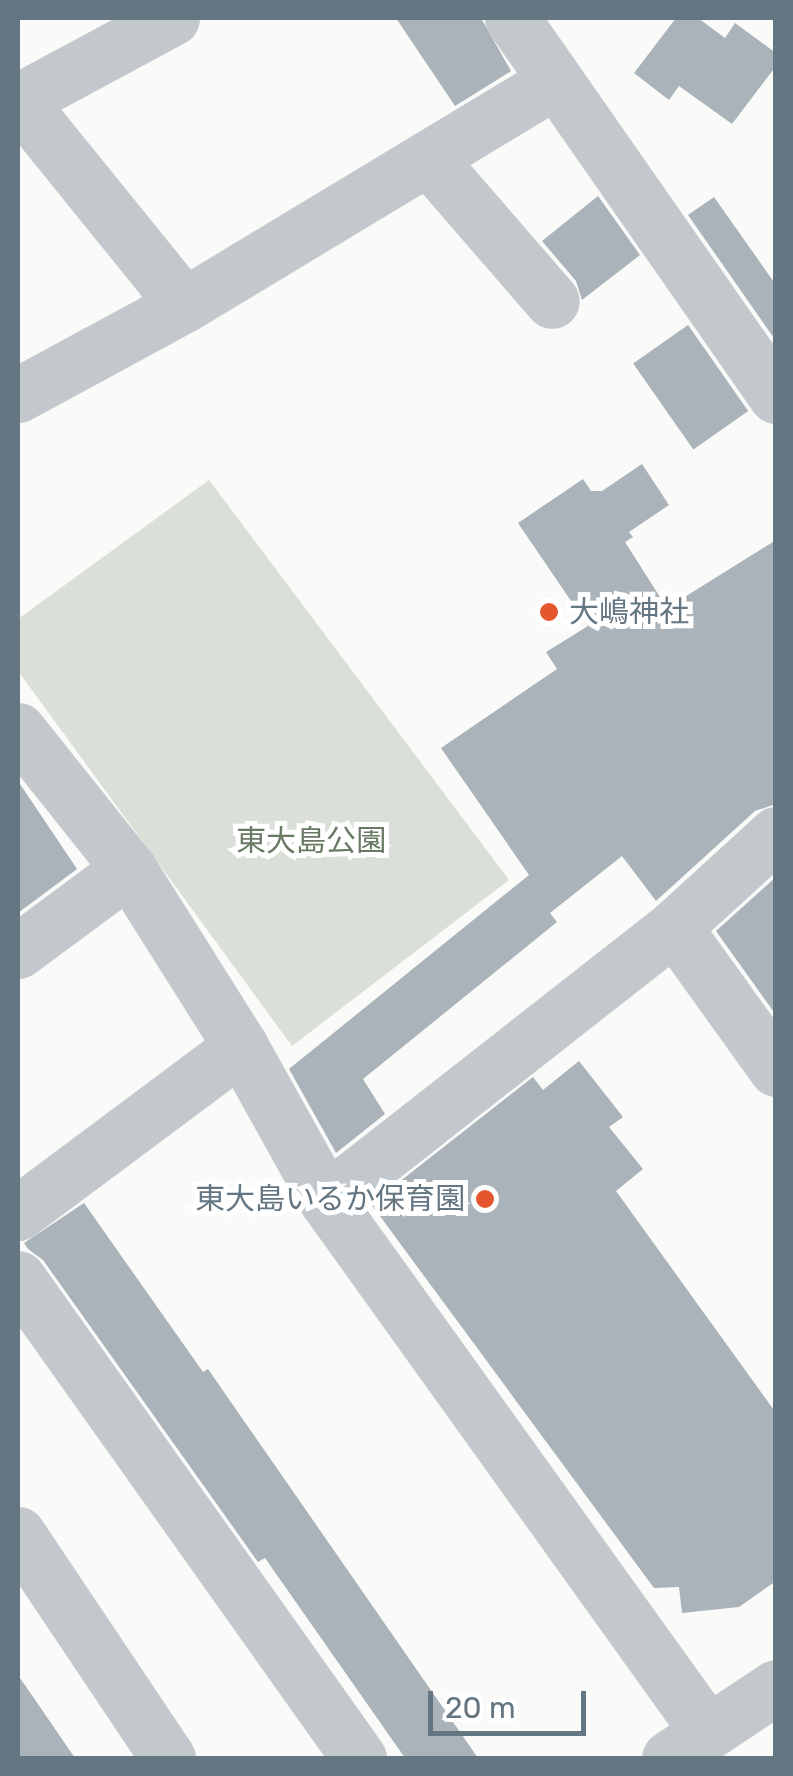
<!DOCTYPE html>
<meta charset="utf-8">
<style>
body{margin:0}
#map{position:relative;width:793px;height:1776px;overflow:hidden;background:#fafaf8;font-family:Rubik,"Noto Sans JP",sans-serif}
div>[style]{position:absolute}
[style*='--x']{left:calc(var(--x)*1px);top:calc(var(--y)*1px);width:calc(var(--w)*1px);rotate:calc(var(--a)*1deg)}
.green>*{inset:0;background:#dadfd7}
.building>*{inset:0;background:#aab3b9;transform-origin:0 0}
.street>*{height:55px;margin:-27.5px;padding:0 27.5px;transform-origin:27.5px;border-radius:27.5px;background:#c3c8cc}
.dots>*{width:28px;height:28px;translate:-50% -50%;box-sizing:border-box;border:5px solid #fff;border-radius:50%}
span{translate:-50% -50%;white-space:nowrap;text-align:center;line-height:1.15;-webkit-text-stroke:10px #fff;paint-order:stroke}
.poi-label{font-size:30px;color:#657683}
.left{translate:0 -50%;text-align:left}
.right{translate:-100% -50%;text-align:right}
.park-label{font-size:30px;color:#687a64}
.frame{position:absolute;inset:0;border:20px solid #657683;pointer-events:none}
.scale{position:absolute;left:428px;top:1691px;width:158px;height:45px;box-sizing:border-box;border:5px solid #657683;border-top:0;padding-left:12px;font-size:30px;line-height:35px;white-space:nowrap;color:#657683;-webkit-text-stroke:8px #fff;paint-order:stroke}
</style>
<div id="map">
<div class="green">
<div style="clip-path:polygon(209px 480px,509px 880px,292px 1046px,18px 671px,18px 619px)"></div>
</div>
<div class="building">
<div style="clip-path:polygon(396px 18px,481px 18px,511px 71px,455px 106px)"></div>
<div style="clip-path:polygon(676px 18px,698px 18px,725px 38px,735px 23px,776px 53px,776px 66px,732px 124px,679px 86px,669px 100px,634px 73px)"></div>
<div style="clip-path:polygon(598px 196px,640px 255px,582px 300px,576px 281px,542px 241px)"></div>
<div style="clip-path:polygon(714px 197px,776px 285px,776px 341px,688px 215px)"></div>
<div style="left:688px;top:325px;width:105px;height:67px;rotate:55deg"></div>
<div style="clip-path:polygon(642px 464px,669px 505px,629px 532px,633px 537px,625px 542px,667px 608px,776px 540px,776px 804px,755px 811px,656px 901px,622px 856px,550px 913px,557px 922px,363px 1079px,385px 1114px,336px 1153px,289px 1069px,529px 875px,441px 748px,557px 669px,546px 652px,588px 626px,518px 523px,583px 479px,591px 491px,602px 491px)"></div>
<div style="clip-path:polygon(18px 781px,77px 869px,18px 913px)"></div>
<div style="clip-path:polygon(776px 877px,776px 1015px,716px 931px)"></div>
<div style="clip-path:polygon(579px 1061px,623px 1117px,609px 1127px,643px 1169px,616px 1191px,776px 1413px,776px 1581px,739px 1607px,682px 1613px,679px 1587px,654px 1588px,371px 1204px,533px 1077px,543px 1090px)"></div>
<div style="clip-path:polygon(84px 1203px,203px 1372px,208px 1369px,478px 1758px,405px 1758px,265px 1558px,258px 1562px,43px 1260px,28px 1249px,24px 1243px)"></div>
<div style="clip-path:polygon(18px 1675px,75px 1758px,18px 1758px)"></div>
</div>
<div class="street">
<div style="--x:512;--y:18;--w:461;--a:55.1"></div>
<div style="--x:18;--y:101;--w:175;--a:-28.3"></div>
<div style="--x:19;--y:101;--w:262;--a:51"></div>
<div style="--x:428;--y:158;--w:189;--a:49.1"></div>
<div style="--x:18;--y:395;--w:189;--a:-28.5"></div>
<div style="--x:184;--y:305;--w:434;--a:-31.1"></div>
<div style="--x:18;--y:730;--w:178;--a:51.4"></div>
<div style="--x:129;--y:869;--w:210;--a:57.8"></div>
<div style="--x:241;--y:1047;--w:175;--a:60.9"></div>
<div style="--x:326;--y:1200;--w:654;--a:54.34"></div>
<div style="--x:674;--y:927;--w:175;--a:54.3"></div>
<div style="--x:18;--y:951;--w:138;--a:-36.5"></div>
<div style="--x:326;--y:1200;--w:442;--a:-38.1"></div>
<div style="--x:674;--y:927;--w:138;--a:-42.4"></div>
<div style="--x:18;--y:1213;--w:278;--a:-36.7"></div>
<div style="--x:18;--y:1278;--w:589;--a:54.61"></div>
<div style="--x:18;--y:1534;--w:270;--a:56.2"></div>
<div style="--x:669;--y:1758;--w:128;--a:-33.6"></div>
</div>
<div class="dots">
<div style="left:549px;top:612px;background:#e4572e"></div>
<div style="left:485px;top:1199px;background:#e4572e"></div>
</div>
<div class="poi-label">
<span class="left" style="left:569px;top:612px">大嶋神社</span>
<span class="right" style="left:465px;top:1199px">東大島いるか保育園</span>
</div>
<div class="park-label">
<span style="left:311px;top:841px">東大島公園</span>
</div>
<div class="frame"></div>
<div class="scale">20 m</div>
</div>
